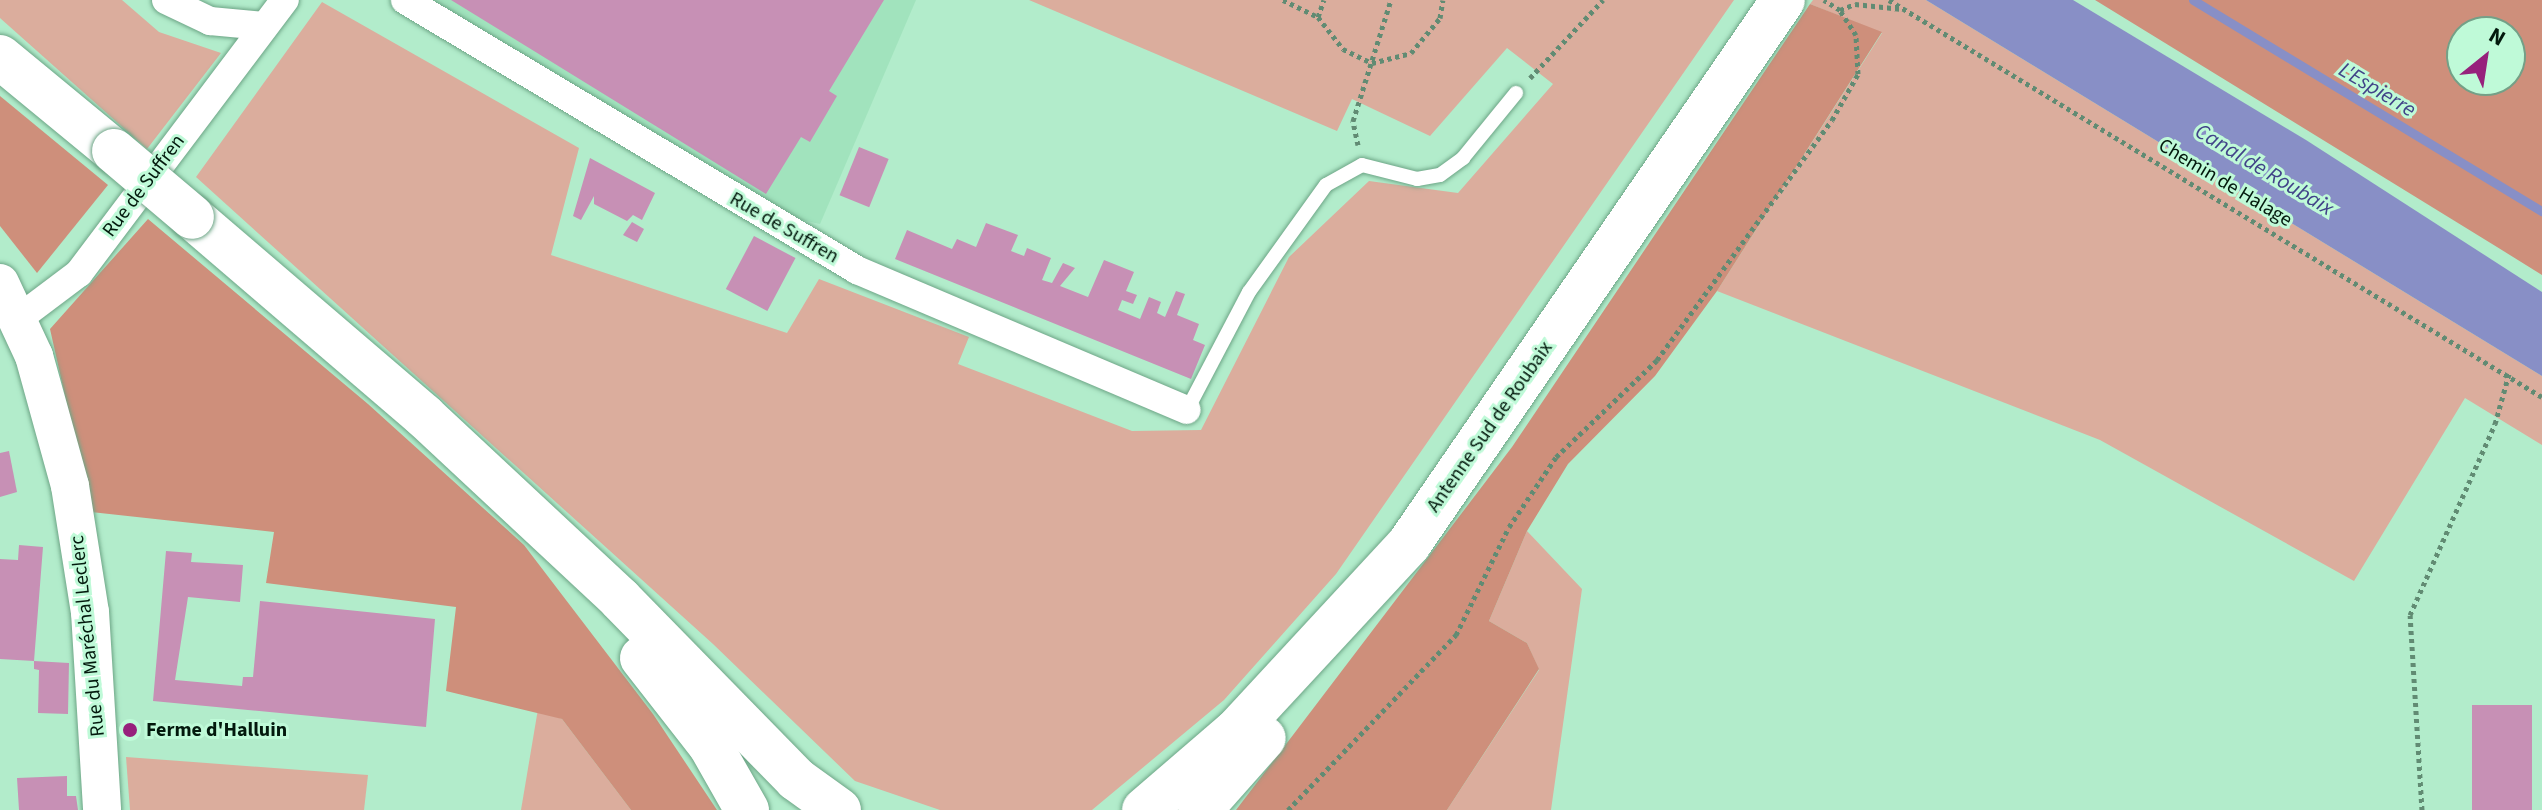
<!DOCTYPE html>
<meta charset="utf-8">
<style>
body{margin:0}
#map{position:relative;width:2542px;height:810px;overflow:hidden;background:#b2eccb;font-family:"Source Sans 3",sans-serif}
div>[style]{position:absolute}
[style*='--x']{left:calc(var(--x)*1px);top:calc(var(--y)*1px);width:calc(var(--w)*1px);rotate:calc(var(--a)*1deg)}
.built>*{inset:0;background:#a1e3bd}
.green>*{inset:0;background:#dbad9d}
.forest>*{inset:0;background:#ce8f7b}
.water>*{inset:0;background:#888fc6}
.stream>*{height:9px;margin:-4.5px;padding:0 4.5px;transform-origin:4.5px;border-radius:4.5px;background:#888fc6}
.building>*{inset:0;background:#c790b5;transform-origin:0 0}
.path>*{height:5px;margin-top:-2.5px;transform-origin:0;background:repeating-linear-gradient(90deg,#618b73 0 4px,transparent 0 8px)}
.roads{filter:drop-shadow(0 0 2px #6da586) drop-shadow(0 0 2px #6da586)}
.lane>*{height:14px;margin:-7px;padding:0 7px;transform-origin:7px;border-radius:7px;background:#fff}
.street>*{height:28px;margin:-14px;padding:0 14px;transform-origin:14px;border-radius:14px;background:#fff}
.secondary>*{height:38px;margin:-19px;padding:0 19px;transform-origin:19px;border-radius:19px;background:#fff}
.highway>*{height:44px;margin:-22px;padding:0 22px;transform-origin:22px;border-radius:22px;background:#fff}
.bridges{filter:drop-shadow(0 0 2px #6da586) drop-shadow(0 0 2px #6da586)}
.highway-bridge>*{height:44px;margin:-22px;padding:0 22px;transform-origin:22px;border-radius:22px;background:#fff}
.dots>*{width:22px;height:22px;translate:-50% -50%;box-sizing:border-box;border:4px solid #bffad8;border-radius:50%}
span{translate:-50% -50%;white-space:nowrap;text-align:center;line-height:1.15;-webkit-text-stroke:6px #bffad8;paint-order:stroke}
.street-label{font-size:20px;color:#03190d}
.poi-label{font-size:20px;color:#03190d;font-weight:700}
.left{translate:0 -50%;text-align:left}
.water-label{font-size:22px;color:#414388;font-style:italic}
.north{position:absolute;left:2446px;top:16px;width:80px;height:80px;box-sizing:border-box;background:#bffad8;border:2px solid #74a087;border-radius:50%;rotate:30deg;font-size:22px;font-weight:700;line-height:32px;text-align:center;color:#03190d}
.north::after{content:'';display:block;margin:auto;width:28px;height:36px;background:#97217c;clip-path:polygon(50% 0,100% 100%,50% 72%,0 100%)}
</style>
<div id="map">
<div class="built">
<div style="clip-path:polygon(415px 0,916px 0,820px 224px,770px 213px)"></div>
</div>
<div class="green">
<div style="clip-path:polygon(0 0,122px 0,159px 32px,221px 53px,147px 149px,0 18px)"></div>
<div style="clip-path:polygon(1029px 0,1734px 0,1336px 574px,1224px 700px,1092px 810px,940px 810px,855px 781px,713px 644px,196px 177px,322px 2px,579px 148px,551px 255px,787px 333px,819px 279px,969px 337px,958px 364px,1132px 431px,1201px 430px,1289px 257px,1369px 181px,1458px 193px,1553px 84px,1507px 48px,1430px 136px,1352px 99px,1337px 131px)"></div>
<div style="clip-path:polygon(1813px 0,1926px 0,2542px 376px,2542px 445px,2465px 398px,2354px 581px,2100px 440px,1717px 291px,1882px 33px,1810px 4px)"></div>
<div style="clip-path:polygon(1527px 531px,1582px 589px,1551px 810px,1447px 810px,1539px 670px,1527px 643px,1489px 621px)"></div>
<div style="clip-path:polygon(538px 709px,562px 719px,631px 810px,521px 810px)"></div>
<div style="clip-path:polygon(126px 757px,368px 775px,364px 810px,130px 810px)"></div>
</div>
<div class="forest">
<div style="clip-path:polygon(evenodd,2095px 0,2542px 0,2542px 275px,2497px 247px,2095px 0,2462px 32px,2510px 32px,2510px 80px,2462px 80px,2462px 32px)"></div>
<div style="clip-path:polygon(1810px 4px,1882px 32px,1717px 291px,1655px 376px,1568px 464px,1527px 531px,1489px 621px,1527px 643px,1539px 669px,1447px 810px,1236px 810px,1512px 447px)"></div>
<div style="clip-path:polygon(0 96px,108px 185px,37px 273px,0 226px)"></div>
<div style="clip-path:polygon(148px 219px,368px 404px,524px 545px,653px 714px,717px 810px,631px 810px,562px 719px,446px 691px,456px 607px,266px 583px,274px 532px,91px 512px,50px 329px)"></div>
</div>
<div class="water">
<div style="clip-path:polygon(1926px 0,2073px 0,2306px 140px,2542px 292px,2542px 376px)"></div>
</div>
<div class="stream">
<div style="--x:2193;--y:0;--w:408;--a:31.2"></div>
</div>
<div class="building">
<div style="clip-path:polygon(451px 0,884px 0,829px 91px,837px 96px,810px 142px,801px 137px,766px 194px)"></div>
<div style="left:859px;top:147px;width:32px;height:52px;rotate:22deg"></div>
<div style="clip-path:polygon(590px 158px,655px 193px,642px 220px,633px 215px,627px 221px,594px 204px,594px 196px,581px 220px,573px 216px)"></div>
<div style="clip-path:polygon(632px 222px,644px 229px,637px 242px,623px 235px)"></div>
<div style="clip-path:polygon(986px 223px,1018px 235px,1011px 251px,1024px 256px,1027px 248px,1051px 258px,1042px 280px,1052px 283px,1063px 263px,1075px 268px,1060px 286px,1088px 297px,1104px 260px,1134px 272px,1126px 291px,1137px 295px,1133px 304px,1122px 300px,1118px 310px,1140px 319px,1149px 297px,1161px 302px,1157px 313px,1165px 317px,1176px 291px,1185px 294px,1177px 315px,1199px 324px,1193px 340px,1205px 345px,1191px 379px,895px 259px,907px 230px,952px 249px,957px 239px,976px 247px)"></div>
<div style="left:754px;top:236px;width:47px;height:60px;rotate:28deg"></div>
<div style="clip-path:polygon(9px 451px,17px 492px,0 497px,0 453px)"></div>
<div style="clip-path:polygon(19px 545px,43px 547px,34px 661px,0 659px,0 559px,18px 560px)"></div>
<div style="clip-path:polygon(166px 551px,192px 553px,191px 562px,243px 565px,240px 602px,188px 597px,175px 680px,242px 686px,243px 677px,253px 677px,260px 601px,435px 619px,426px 727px,153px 701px)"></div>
<div style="clip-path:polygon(34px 661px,69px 663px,68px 714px,38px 713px,39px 670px,34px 669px)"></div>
<div style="left:2472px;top:705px;width:60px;height:105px"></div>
<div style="clip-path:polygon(67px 776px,67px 796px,76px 796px,78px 810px,19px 810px,17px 778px)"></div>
</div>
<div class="path">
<div style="--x:1283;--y:0;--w:39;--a:26"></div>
<div style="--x:1318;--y:17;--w:41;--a:52"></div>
<div style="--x:1343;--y:49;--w:32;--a:26"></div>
<div style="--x:1372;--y:63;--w:40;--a:-14.4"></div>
<div style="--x:1411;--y:53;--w:45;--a:-50.4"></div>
<div style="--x:1440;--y:18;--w:18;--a:-81"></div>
<div style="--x:1889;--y:0;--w:764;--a:31.3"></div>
<div style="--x:1840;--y:10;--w:16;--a:-22"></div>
<div style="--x:1855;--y:4;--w:47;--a:6.1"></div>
<div style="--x:1318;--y:17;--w:18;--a:-71"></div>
<div style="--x:1530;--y:78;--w:107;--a:-46.9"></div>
<div style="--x:1358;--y:145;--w:25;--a:-102"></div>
<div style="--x:1353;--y:121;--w:127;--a:-72.6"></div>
<div style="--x:1288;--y:810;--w:243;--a:-46.2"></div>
<div style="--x:1456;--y:635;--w:120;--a:-63.9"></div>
<div style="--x:1509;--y:527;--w:84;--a:-56.1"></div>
<div style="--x:1556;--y:457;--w:140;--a:-43.8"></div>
<div style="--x:1657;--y:360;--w:297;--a:-53.9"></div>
<div style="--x:1832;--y:120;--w:53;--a:-60.5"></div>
<div style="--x:1858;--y:74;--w:39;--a:-93"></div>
<div style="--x:1856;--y:35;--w:30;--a:-123"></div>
<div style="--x:1840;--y:10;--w:19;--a:-148"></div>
<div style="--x:2422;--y:810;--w:195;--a:-93.5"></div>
<div style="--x:2410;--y:615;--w:209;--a:-66"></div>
<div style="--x:2495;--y:424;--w:52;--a:-74.4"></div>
</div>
<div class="roads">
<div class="lane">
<div style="--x:1187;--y:410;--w:133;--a:-62.3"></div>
<div style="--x:1249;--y:292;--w:132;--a:-54.3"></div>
<div style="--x:1326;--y:185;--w:41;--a:-29.1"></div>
<div style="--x:1362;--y:165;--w:57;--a:14.3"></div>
<div style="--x:1417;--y:179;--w:23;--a:-10"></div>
<div style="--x:1440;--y:175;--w:29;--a:-36"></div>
<div style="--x:1463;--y:158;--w:84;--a:-50.8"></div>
</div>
<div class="street">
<div style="--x:166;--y:0;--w:49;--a:25.5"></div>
<div style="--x:210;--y:21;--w:54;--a:5.3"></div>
<div style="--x:405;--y:0;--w:527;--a:30.85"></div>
<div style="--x:857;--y:270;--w:358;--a:23"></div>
<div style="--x:18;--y:319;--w:76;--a:-37"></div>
<div style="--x:79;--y:273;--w:342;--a:-53"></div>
</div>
<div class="secondary">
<div style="--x:0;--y:283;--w:81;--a:65"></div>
<div style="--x:34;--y:356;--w:135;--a:74.5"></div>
<div style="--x:70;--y:486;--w:128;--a:81"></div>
<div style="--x:90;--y:612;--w:198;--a:86.5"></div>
</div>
<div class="highway">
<div style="--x:0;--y:57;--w:148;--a:39.5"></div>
<div style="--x:192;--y:217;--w:306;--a:40.6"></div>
<div style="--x:424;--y:416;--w:268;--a:43"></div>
<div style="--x:620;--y:599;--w:252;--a:45.6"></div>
<div style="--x:796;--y:779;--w:53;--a:35.8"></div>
<div style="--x:642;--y:658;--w:110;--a:52"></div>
<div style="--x:710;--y:745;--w:75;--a:60.4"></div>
<div style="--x:1144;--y:810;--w:121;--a:-40.7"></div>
<div style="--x:1236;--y:731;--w:255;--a:-47.2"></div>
<div style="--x:1409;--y:544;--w:660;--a:-55.49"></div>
<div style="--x:1200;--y:810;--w:96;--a:-48.4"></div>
</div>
</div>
<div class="bridges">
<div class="highway-bridge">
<div style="--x:114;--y:151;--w:102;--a:40.2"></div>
</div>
</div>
<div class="dots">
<div style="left:130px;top:730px;background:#97217c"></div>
</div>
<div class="street-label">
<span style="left:2225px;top:183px;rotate:31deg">Chemin de Halage</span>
<span style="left:144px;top:186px;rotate:-53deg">Rue de Suffren</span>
<span style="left:784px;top:228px;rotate:30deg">Rue de Suffren</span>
<span style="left:1490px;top:427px;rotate:-55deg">Antenne Sud de Roubaix</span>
<span style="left:88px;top:636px;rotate:-96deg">Rue du Maréchal Leclerc</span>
</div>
<div class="poi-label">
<span class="left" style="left:146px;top:730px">Ferme d'Halluin</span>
</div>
<div class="water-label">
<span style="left:2377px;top:90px;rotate:31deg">L'Espierre</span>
<span style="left:2264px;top:170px;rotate:31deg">Canal de Roubaix</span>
</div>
<div class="north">N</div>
</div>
